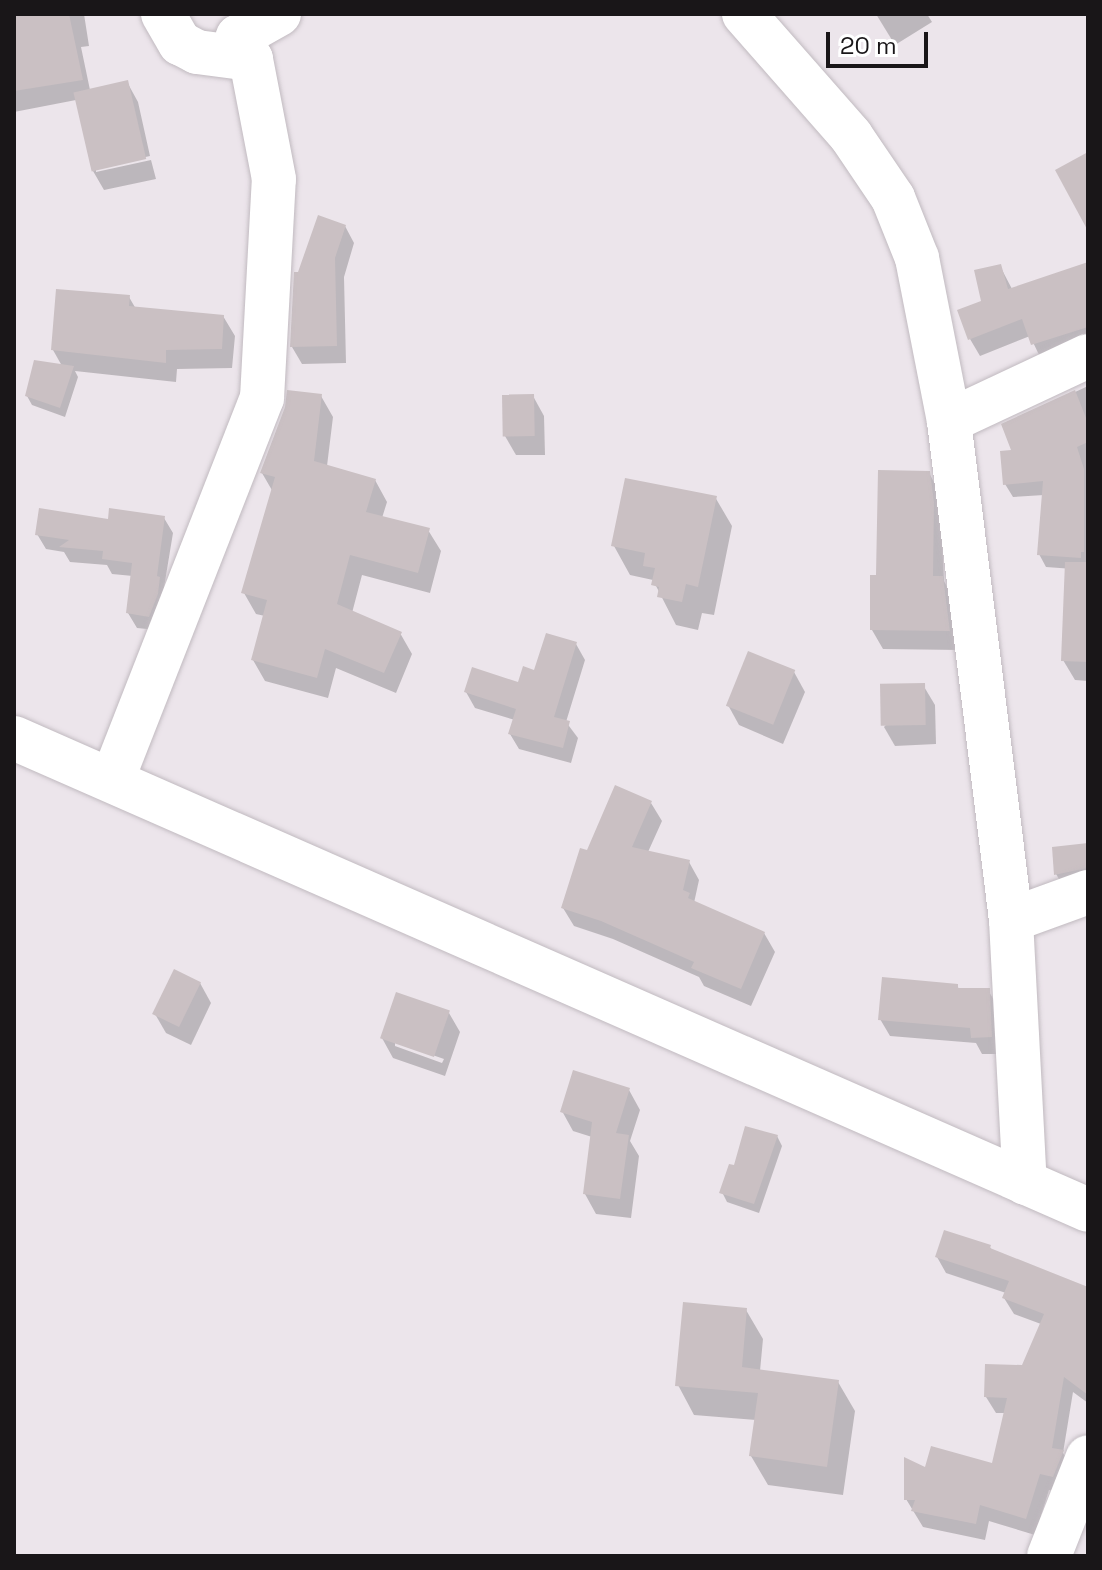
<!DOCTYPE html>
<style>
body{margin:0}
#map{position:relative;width:1102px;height:1570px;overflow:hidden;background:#ece5eb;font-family:"Space Grotesk",sans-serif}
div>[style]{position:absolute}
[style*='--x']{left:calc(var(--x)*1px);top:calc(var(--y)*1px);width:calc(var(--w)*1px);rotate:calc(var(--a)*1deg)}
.shadow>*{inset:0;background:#0003}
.building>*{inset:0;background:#cac0c3;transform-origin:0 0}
.roads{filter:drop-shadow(0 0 2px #c1bac0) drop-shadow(0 0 2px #c1bac0)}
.minor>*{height:44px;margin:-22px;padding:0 22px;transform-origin:22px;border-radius:22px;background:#fff}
span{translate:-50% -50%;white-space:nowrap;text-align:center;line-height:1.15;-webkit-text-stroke:8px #fff;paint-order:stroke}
.frame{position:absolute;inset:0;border:16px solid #191618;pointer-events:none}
.scale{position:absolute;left:826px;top:32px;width:102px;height:36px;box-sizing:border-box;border:4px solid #191618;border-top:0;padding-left:10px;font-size:24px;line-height:28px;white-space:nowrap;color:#191618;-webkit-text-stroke:6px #fff;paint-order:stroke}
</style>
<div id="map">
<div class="shadow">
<div style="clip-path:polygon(21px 14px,84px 14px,89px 46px,81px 47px,90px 90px,127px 82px,138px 102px,150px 156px,96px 168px,96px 172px,151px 160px,156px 179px,104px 190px,93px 171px,76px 100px,14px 112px,14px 16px)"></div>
<div style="clip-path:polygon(876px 14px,927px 14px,932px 22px,895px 45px)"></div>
<div style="clip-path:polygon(345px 226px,354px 243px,344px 277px,346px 363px,302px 364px,292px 347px)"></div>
<div style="clip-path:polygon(1088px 265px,1088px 346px,1042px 361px,1030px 336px,980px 356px,970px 339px,1000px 266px,1012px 289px)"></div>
<div style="clip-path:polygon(129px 297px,136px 309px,223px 316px,235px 336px,232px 368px,177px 369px,176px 382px,75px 371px,78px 377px,65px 417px,32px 405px,27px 396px,62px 366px,53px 350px)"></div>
<div style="clip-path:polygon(1088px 386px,1087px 570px,1046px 567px,1039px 554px,1044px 495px,1013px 497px,1005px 484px,1014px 452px,1004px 425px)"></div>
<div style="clip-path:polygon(321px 396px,333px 417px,327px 466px,375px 480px,387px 502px,382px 518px,428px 530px,441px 551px,430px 593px,362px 575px,352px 613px,400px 633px,412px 654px,396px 693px,336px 668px,328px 698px,265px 681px,253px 660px,265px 616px,256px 614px,244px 593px,273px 492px,262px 473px)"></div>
<div style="clip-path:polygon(533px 396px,544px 416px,545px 455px,516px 455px,505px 436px)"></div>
<div style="clip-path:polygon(929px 473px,940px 493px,944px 581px,953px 598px,960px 650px,883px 649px,872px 630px,878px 577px)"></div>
<div style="clip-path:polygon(715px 497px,732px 526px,714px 615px,702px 613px,698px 630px,676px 625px,653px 580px,630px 575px,614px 546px)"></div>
<div style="clip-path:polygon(164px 518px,173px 533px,157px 630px,137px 628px,128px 613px,133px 576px,112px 574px,107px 565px,70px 562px,64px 552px,46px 549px,37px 534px,109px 521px)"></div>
<div style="clip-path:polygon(1088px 609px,1088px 681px,1075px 680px,1063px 660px)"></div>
<div style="clip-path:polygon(576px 644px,585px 660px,566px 722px,578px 738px,571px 763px,519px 749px,510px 734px,515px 720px,475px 708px,466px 692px,519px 684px)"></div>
<div style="clip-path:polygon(794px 672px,805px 692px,783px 744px,739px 725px,728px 705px)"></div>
<div style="clip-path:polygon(923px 685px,935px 705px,936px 744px,895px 746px,884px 727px)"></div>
<div style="clip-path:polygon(651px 803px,662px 821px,648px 852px,689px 862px,699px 880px,694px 903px,764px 933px,775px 952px,751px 1006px,704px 986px,699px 977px,613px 939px,574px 926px,563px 908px,588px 853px)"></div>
<div style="clip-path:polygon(1088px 845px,1088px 888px,1068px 894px,1056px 874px)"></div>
<div style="clip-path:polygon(200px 983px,211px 1003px,191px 1045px,166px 1033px,155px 1014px)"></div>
<div style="clip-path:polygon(957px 986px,960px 990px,988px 990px,998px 1007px,1001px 1054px,982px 1054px,976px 1043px,890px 1036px,880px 1019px)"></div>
<div style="clip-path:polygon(evenodd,449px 1013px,460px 1032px,445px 1076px,393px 1058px,382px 1038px,449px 1013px,395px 1042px,444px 1059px,442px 1063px,395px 1046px,395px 1042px)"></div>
<div style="clip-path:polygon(629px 1090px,640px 1110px,630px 1141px,639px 1156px,631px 1218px,596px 1214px,585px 1194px,592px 1137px,573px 1131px,562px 1111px)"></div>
<div style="clip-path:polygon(777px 1136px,782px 1146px,759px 1213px,727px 1202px,722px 1192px,735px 1168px)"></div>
<div style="clip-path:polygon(990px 1247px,992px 1251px,1088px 1289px,1088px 1403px,1073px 1392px,1063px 1453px,1072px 1468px,1062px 1492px,1049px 1490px,1035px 1535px,989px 1521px,985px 1540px,923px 1527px,906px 1499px,926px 1470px,994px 1465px,1005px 1413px,996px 1413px,986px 1397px,1023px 1368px,1041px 1324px,1014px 1314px,1004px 1298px,1006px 1293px,946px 1273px,937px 1257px)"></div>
<div style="clip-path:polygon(746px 1310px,763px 1339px,760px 1371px,838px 1382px,855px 1411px,843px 1495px,768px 1485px,751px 1456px,756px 1420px,694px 1415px,678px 1385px)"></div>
</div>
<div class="building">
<div style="clip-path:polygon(14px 14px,69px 14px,83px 80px,14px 91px)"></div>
<div style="left:128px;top:80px;width:81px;height:56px;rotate:77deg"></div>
<div style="clip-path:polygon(1088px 152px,1088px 231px,1055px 170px)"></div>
<div style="clip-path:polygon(318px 215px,346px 225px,335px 258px,337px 346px,290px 347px,294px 272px,298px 272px)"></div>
<div style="clip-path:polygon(1088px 262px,1088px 327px,1031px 345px,1022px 319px,968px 340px,957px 310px,981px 301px,974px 270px,1001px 264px,1008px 289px)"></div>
<div style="clip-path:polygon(56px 289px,130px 295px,129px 306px,224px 315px,222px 349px,166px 350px,166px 363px,51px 350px)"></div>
<div style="clip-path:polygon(34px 360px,74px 366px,60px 408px,25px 396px)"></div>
<div style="clip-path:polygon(287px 390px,322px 394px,314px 461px,376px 479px,366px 512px,430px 528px,418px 573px,350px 555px,337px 604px,402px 632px,384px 673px,325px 649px,317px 678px,251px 660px,267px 600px,241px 593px,275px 477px,260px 473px,285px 407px)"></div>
<div style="clip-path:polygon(1075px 390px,1088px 423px,1088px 442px,1077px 447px,1084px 469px,1084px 552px,1081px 552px,1081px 558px,1037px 555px,1043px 481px,1003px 485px,1000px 451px,1011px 450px,1001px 424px)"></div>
<div style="left:534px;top:394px;width:42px;height:32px;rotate:89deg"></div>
<div style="clip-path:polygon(878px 470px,930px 471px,934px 502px,933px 576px,943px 576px,950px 631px,870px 630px,870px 575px,876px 575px)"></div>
<div style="clip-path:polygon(625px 478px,717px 496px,698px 587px,686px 584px,682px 602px,657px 597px,659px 587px,651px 585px,655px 568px,643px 566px,645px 553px,611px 546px)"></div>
<div style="clip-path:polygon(39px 508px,108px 519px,109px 508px,165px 516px,157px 576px,160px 577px,158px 594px,149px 617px,126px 613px,132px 563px,102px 559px,103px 551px,59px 547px,69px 540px,35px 535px)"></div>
<div style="clip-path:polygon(1065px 562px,1088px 562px,1088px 662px,1061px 661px)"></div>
<div style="clip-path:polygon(546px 633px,577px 642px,554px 717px,570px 721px,563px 748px,508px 734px,516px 709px,464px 692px,472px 667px,518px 682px,523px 666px,534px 670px)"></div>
<div style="left:748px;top:651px;width:51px;height:59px;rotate:22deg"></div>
<div style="left:925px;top:683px;width:42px;height:45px;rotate:89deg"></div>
<div style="clip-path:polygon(615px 785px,652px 801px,632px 847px,690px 860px,683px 890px,690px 893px,688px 898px,765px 932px,741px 989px,691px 968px,694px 962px,601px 921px,561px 908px,580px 848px,587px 850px)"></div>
<div style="clip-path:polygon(1088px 843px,1088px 868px,1054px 875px,1052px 847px)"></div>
<div style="left:174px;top:969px;width:30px;height:50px;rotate:26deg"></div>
<div style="clip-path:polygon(882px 977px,958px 984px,958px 988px,990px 988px,992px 1037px,971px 1038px,970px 1028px,878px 1020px)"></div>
<div style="left:396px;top:992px;width:57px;height:49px;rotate:19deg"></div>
<div style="clip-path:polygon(573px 1070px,630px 1088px,616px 1133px,629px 1135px,620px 1199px,583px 1194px,592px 1122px,560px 1112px)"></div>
<div style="clip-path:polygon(745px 1126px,778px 1135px,754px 1204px,719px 1193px,729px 1164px,734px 1165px)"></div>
<div style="clip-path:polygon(944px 1230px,991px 1245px,990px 1248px,1088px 1287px,1088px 1395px,1064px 1377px,1052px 1448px,1064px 1450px,1053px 1477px,1040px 1474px,1026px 1519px,980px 1505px,976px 1524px,911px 1511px,915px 1500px,904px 1500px,904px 1457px,925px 1467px,931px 1446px,992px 1463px,1007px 1398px,984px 1397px,985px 1364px,1022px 1365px,1044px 1314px,1002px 1298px,1009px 1281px,935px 1257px)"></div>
<div style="clip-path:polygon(683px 1302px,747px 1308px,742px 1367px,839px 1380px,827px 1467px,749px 1456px,758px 1393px,675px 1386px)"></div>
</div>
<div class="roads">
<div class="minor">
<div style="--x:163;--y:14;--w:34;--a:60"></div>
<div style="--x:180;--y:43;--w:19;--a:28"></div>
<div style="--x:197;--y:52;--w:54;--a:7.4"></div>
<div style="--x:251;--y:59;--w:26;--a:-121"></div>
<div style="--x:238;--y:37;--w:47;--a:-29.3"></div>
<div style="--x:744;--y:14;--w:162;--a:48.7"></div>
<div style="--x:851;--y:136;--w:75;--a:55.9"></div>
<div style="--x:893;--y:198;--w:65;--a:68.2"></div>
<div style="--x:917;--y:258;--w:166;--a:78.9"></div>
<div style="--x:949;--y:421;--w:503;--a:82.92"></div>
<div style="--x:1011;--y:920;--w:263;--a:87"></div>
<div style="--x:949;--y:421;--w:153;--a:-25.1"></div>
<div style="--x:14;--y:738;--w:1173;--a:23.72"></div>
<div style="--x:113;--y:778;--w:408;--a:-68.6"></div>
<div style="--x:262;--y:398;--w:219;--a:-86.9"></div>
<div style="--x:274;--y:179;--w:122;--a:-100.9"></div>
<div style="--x:1011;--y:920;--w:82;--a:-20"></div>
<div style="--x:1049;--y:1556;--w:106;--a:-68.5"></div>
</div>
</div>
<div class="frame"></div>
<div class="scale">20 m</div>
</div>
